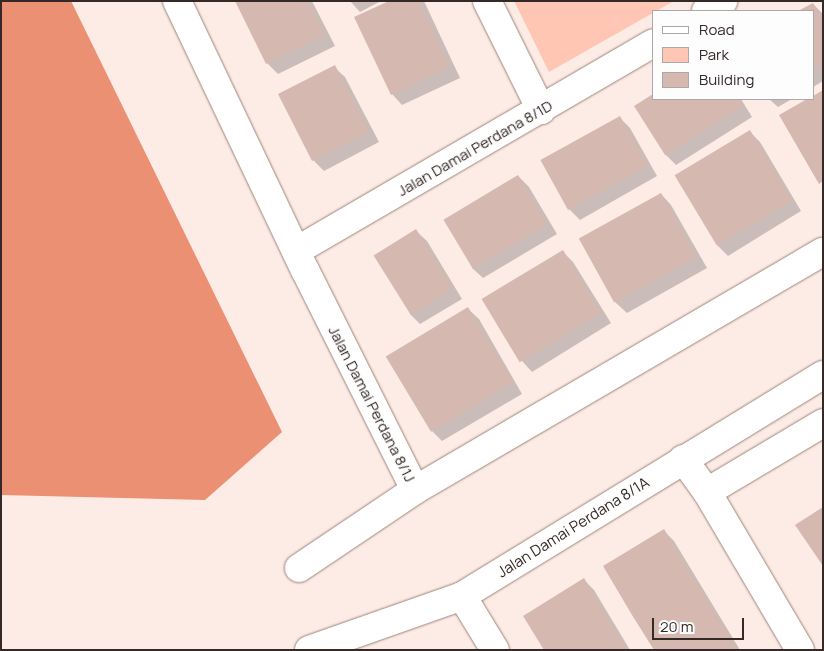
<!DOCTYPE html>
<style>
body{margin:0}
#map{position:relative;width:824px;height:651px;overflow:hidden;background:#fdece6;font-family:Manrope,sans-serif}
div>[style]{position:absolute}
[style*='--x']{left:calc(var(--x)*1px);top:calc(var(--y)*1px);width:calc(var(--w)*1px);rotate:calc(var(--a)*1deg)}
.green>*{inset:0;background:#ffc6b4}
.forest>*{inset:0;background:#ec9074}
.shadow>*{inset:0;background:#0003}
.building>*{inset:0;background:#d5b9b0;transform-origin:0 0}
.roads{filter:drop-shadow(0 0 1px #9e847b) drop-shadow(0 0 1px #9e847b)}
.minor>*{height:28px;margin:-14px;padding:0 14px;transform-origin:14px;border-radius:14px;background:#fff}
span{translate:-50% -50%;white-space:nowrap;text-align:center;line-height:1.15;-webkit-text-stroke:4px #fdfdfd;paint-order:stroke}
.street-label{font-size:15px;color:#342926}
.frame{position:absolute;inset:0;border:2px solid #342926;pointer-events:none}
.legend{position:absolute;left:652px;top:10px;width:162px;height:90px;box-sizing:border-box;background:#fdfdfd;border:1px solid #ada8a7;margin:0;padding:6px 9px;list-style:none;font-size:15px;color:#342926}
.legend li{display:flex;align-items:center;gap:10px;height:25px}
.legend b{width:25px;border:1px solid #ada8a7}
.scale{position:absolute;left:652px;top:618px;width:92px;height:22px;box-sizing:border-box;border:2px solid #342926;border-top:0;padding-left:6px;font-size:15px;line-height:18px;white-space:nowrap;color:#342926;-webkit-text-stroke:4px #fdfdfd;paint-order:stroke}
</style>
<div id="map">
<div class="green">
<div style="clip-path:polygon(514px 1px,674px 1px,549px 72px)"></div>
</div>
<div class="forest">
<div style="clip-path:polygon(1px 1px,71px 1px,282px 432px,205px 500px,1px 495px)"></div>
</div>
<div class="shadow">
<div style="clip-path:polygon(236px 1px,312px 1px,335px 46px,278px 74px,267px 63px)"></div>
<div style="clip-path:polygon(350px 1px,381px 1px,360px 12px)"></div>
<div style="clip-path:polygon(392px 1px,424px 1px,460px 78px,402px 105px,392px 94px)"></div>
<div style="clip-path:polygon(813px 4px,823px 14px,823px 81px,813px 87px,813px 11px,801px 11px)"></div>
<div style="clip-path:polygon(334px 67px,345px 77px,379px 142px,324px 171px,313px 160px)"></div>
<div style="clip-path:polygon(653px 99px,741px 99px,752px 117px,676px 165px,666px 155px,636px 106px)"></div>
<div style="clip-path:polygon(769px 99px,792px 99px,778px 107px)"></div>
<div style="clip-path:polygon(619px 117px,630px 128px,657px 176px,580px 220px,569px 209px)"></div>
<div style="clip-path:polygon(749px 131px,760px 142px,801px 211px,728px 256px,717px 245px)"></div>
<div style="clip-path:polygon(518px 176px,529px 187px,557px 234px,483px 278px,472px 268px)"></div>
<div style="clip-path:polygon(661px 194px,671px 205px,707px 268px,627px 313px,616px 303px,580px 240px)"></div>
<div style="clip-path:polygon(416px 231px,427px 241px,462px 299px,420px 324px,410px 314px)"></div>
<div style="clip-path:polygon(562px 251px,573px 262px,611px 323px,532px 372px,522px 361px)"></div>
<div style="clip-path:polygon(468px 309px,479px 319px,522px 394px,442px 441px,432px 431px,388px 356px)"></div>
<div style="clip-path:polygon(664px 531px,674px 541px,740px 650px,655px 650px)"></div>
<div style="clip-path:polygon(584px 580px,594px 590px,630px 650px,545px 650px)"></div>
</div>
<div class="building">
<div style="clip-path:polygon(235px 1px,308px 1px,325px 35px,266px 64px)"></div>
<div style="clip-path:polygon(389px 1px,419px 1px,450px 67px,391px 95px,354px 17px)"></div>
<div style="clip-path:polygon(813px 3px,823px 19px,823px 64px,813px 70px,813px 11px,798px 11px)"></div>
<div style="left:335px;top:65px;width:75px;height:64px;rotate:63deg"></div>
<div style="clip-path:polygon(823px 90px,823px 181px,819px 184px,779px 115px,807px 99px,813px 99px,813px 96px)"></div>
<div style="clip-path:polygon(653px 94px,653px 99px,738px 99px,743px 106px,665px 155px,634px 106px)"></div>
<div style="left:620px;top:116px;width:57px;height:91px;rotate:61deg"></div>
<div style="left:750px;top:130px;width:82px;height:88px;rotate:59deg"></div>
<div style="left:518px;top:175px;width:57px;height:87px;rotate:59deg"></div>
<div style="left:661px;top:193px;width:73px;height:94px;rotate:61deg"></div>
<div style="left:416px;top:229px;width:70px;height:50px;rotate:58deg"></div>
<div style="left:563px;top:250px;width:74px;height:95px;rotate:59deg"></div>
<div style="left:468px;top:307px;width:88px;height:96px;rotate:59deg"></div>
<div style="clip-path:polygon(823px 507px,823px 566px,795px 525px)"></div>
<div style="clip-path:polygon(664px 529px,679px 554px,738px 650px,654px 650px,632px 615px,603px 566px)"></div>
<div style="clip-path:polygon(584px 578px,599px 603px,627px 650px,544px 650px,523px 616px)"></div>
</div>
<div class="roads">
<div class="minor">
<div style="--x:177;--y:1;--w:298;--a:64.6"></div>
<div style="--x:305;--y:270;--w:246;--a:63.4"></div>
<div style="--x:415;--y:490;--w:472;--a:-30.3"></div>
<div style="--x:487;--y:1;--w:122;--a:63.6"></div>
<div style="--x:706;--y:11;--w:20;--a:-30"></div>
<div style="--x:296;--y:251;--w:413;--a:-30.2"></div>
<div style="--x:683;--y:459;--w:41;--a:54"></div>
<div style="--x:707;--y:492;--w:183;--a:59.5"></div>
<div style="--x:707;--y:492;--w:135;--a:-30.7"></div>
<div style="--x:299;--y:568;--w:140;--a:-33.9"></div>
<div style="--x:462;--y:596;--w:63;--a:58.6"></div>
<div style="--x:309;--y:650;--w:162;--a:-19.4"></div>
<div style="--x:462;--y:596;--w:423;--a:-31.5"></div>
</div>
</div>
<div class="street-label">
<span style="left:475px;top:148px;rotate:-30deg">Jalan Damai Perdana 8/1D</span>
<span style="left:372px;top:404px;rotate:63deg">Jalan Damai Perdana 8/1J</span>
<span style="left:573px;top:527px;rotate:-32deg">Jalan Damai Perdana 8/1A</span>
</div>
<div class="frame"></div>
<ul class="legend">
<li><b style="height:6px;background:#fff"></b>Road</li>
<li><b style="height:14px;background:#ffc6b4"></b>Park</li>
<li><b style="height:14px;background:#d5b9b0"></b>Building</li>
</ul>
<div class="scale">20 m</div>
</div>
